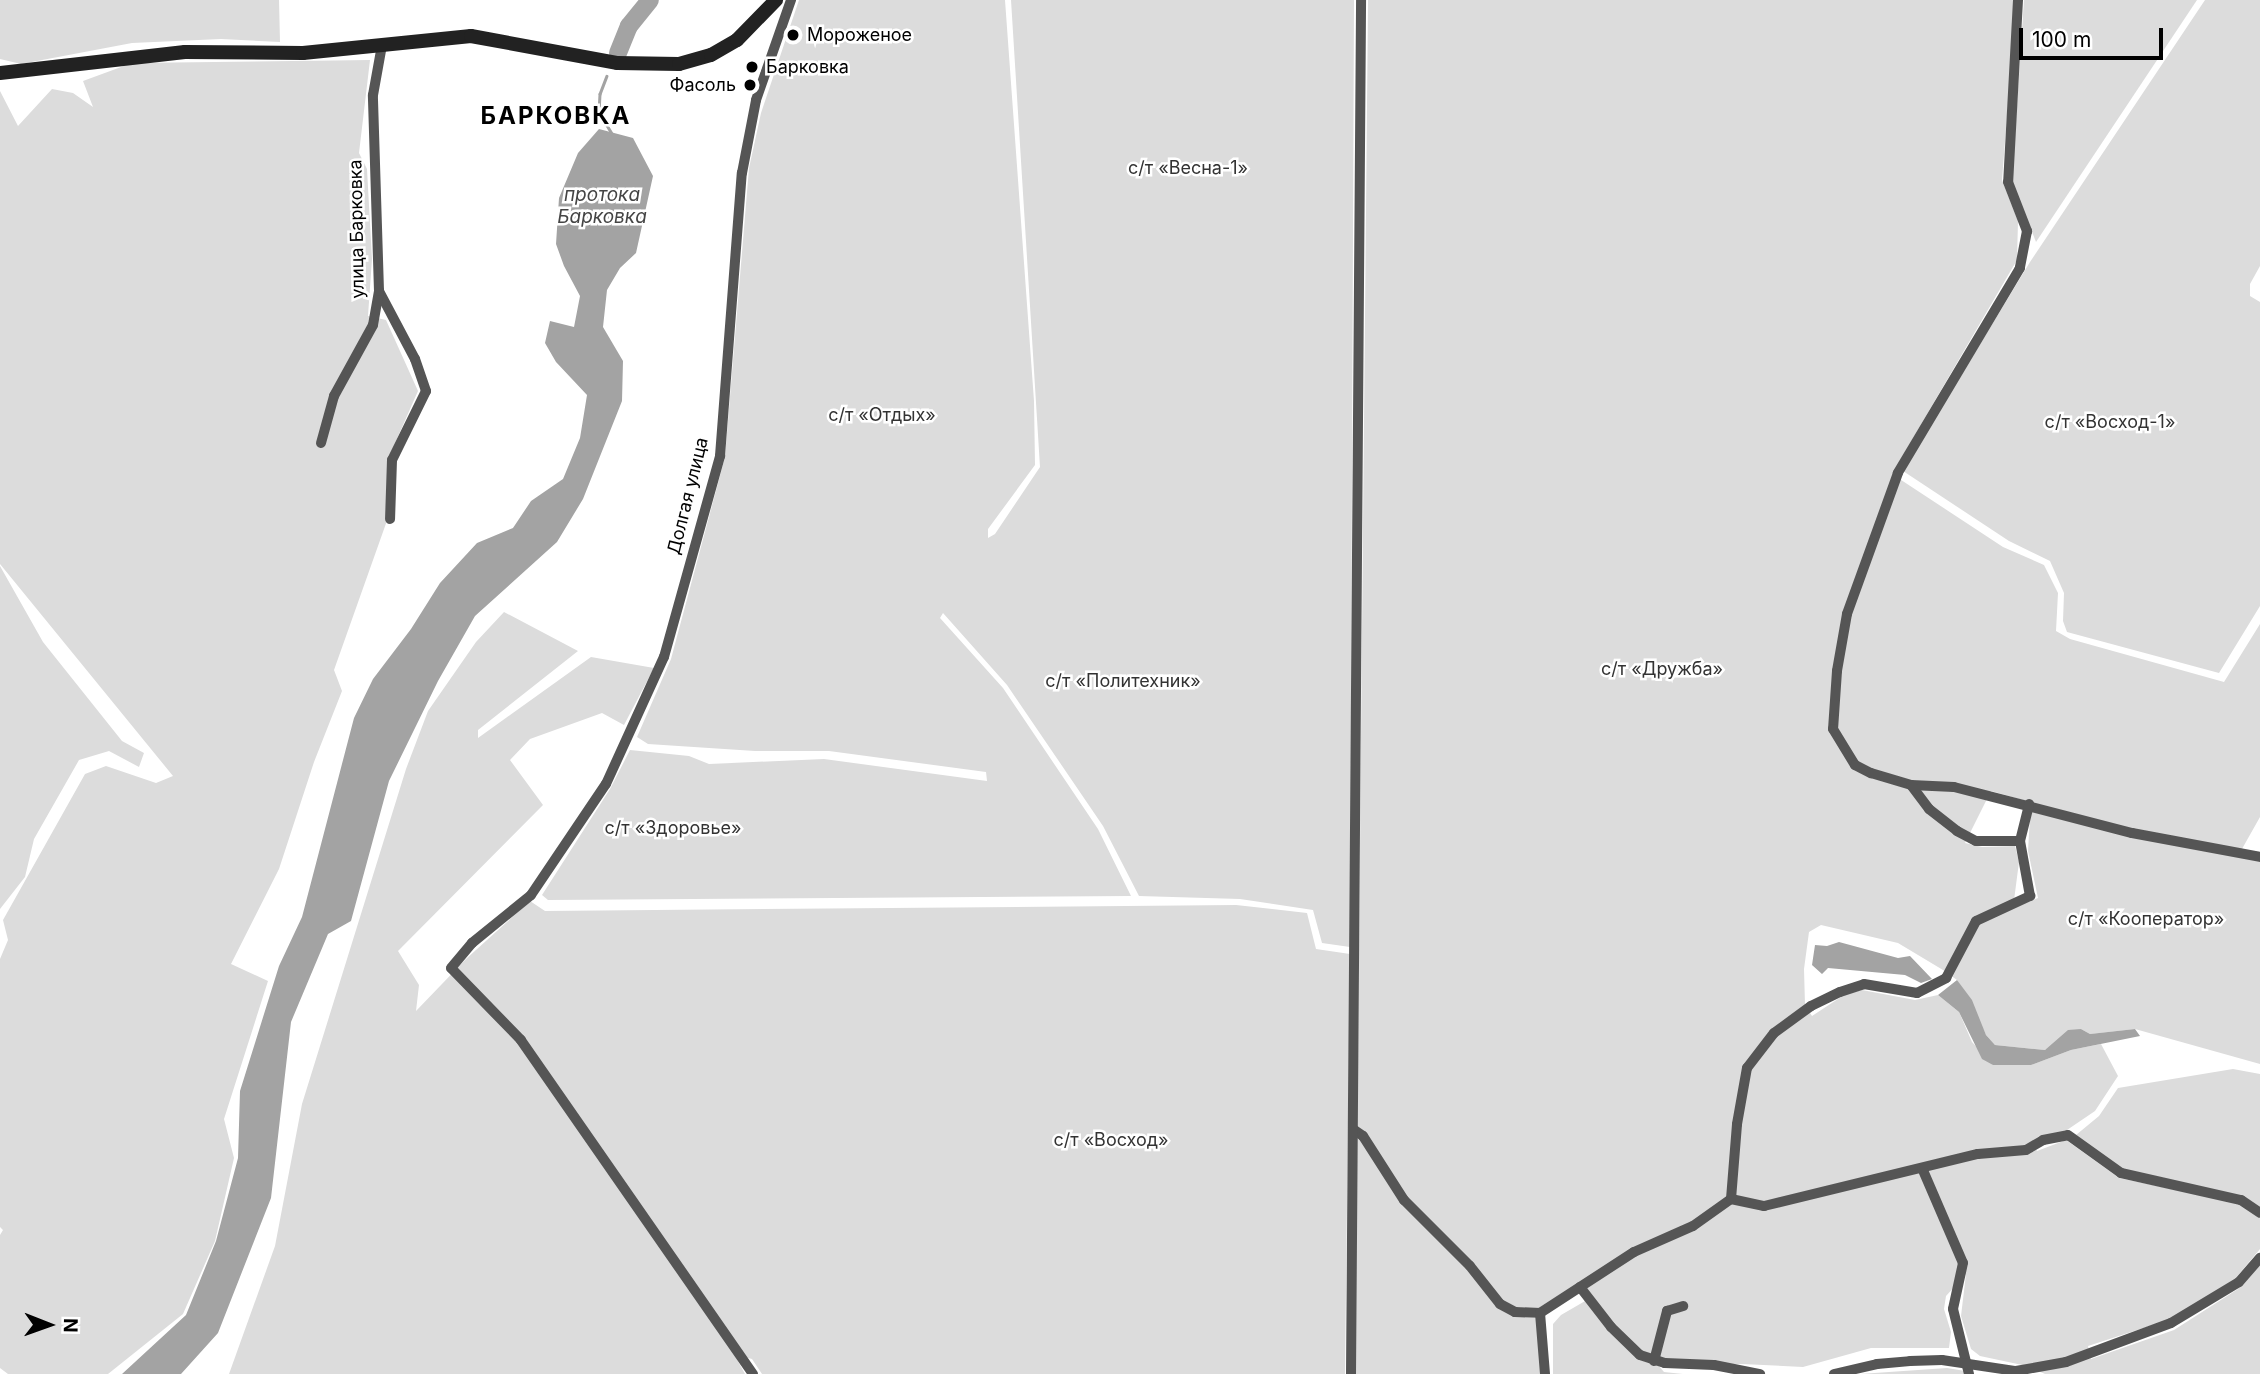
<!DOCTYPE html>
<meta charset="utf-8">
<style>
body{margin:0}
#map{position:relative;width:2260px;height:1374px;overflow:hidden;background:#fff;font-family:Inter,sans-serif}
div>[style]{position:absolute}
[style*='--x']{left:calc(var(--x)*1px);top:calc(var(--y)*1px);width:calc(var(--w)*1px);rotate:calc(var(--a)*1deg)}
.green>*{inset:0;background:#dcdcdc}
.water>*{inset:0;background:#a3a3a3}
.stream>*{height:2.5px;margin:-1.25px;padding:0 1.25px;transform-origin:1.25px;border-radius:1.25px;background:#a3a3a3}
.river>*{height:18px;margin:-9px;padding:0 9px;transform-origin:9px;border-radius:9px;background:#a3a3a3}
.minor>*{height:10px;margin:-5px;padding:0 5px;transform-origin:5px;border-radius:5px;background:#555}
.secondary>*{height:14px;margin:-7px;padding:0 7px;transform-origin:7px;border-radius:7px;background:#222}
.dots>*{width:19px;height:19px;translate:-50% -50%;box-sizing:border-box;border:4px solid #fff;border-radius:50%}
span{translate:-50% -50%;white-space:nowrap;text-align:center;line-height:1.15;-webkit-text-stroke:5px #fff;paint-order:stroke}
.poi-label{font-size:18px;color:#000}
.left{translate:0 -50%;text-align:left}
.right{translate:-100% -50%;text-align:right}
.park-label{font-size:18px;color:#333}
.street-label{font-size:18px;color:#000}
.water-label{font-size:19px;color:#444;font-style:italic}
.district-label{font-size:24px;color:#000;font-weight:700;letter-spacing:2px}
.north{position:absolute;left:14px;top:1290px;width:70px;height:70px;-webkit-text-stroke:5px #fff;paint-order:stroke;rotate:91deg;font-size:19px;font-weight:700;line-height:28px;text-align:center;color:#000}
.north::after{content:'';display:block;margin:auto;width:24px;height:32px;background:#000;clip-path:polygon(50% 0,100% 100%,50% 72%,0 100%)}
.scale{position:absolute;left:2019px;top:28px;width:144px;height:32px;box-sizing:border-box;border:4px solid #000;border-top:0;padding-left:9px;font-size:21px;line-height:24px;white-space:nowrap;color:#000;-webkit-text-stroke:5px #fff;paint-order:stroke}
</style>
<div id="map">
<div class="green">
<div style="clip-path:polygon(0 0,279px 0,280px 42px,221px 39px,132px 43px,21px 64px,0 59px)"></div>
<div style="clip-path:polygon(799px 0,1005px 0,1034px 401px,1035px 465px,988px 529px,988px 538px,995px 534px,1040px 467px,1011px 0,1354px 0,1350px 947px,1322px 943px,1313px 910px,1240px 899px,1139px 896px,1103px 826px,1007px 685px,943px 613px,940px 618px,1003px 688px,1098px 829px,1131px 896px,548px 900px,542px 895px,610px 789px,630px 750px,689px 756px,709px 764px,824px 759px,987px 781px,986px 772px,829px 751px,755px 751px,648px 744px,637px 737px,671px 659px,725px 457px,749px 168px,761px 113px)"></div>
<div style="clip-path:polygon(evenodd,1368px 0,2016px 0,2002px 180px,2018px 221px,2017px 260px,1892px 474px,2003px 547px,2044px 565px,2058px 593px,2056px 631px,2070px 639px,2224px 682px,2260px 624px,2260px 817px,2238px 856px,2260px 861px,2260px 1064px,2135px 1029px,2090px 1034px,2081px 1029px,2045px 1050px,1995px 1045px,1986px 1035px,1957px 980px,1943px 970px,1898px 943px,1821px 925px,1809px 932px,1804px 969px,1805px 1005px,1812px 1016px,1844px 995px,1862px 990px,1915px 1000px,1938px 995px,1959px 1012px,1972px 1042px,1993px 1065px,2031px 1065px,2071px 1050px,2101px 1044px,2118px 1076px,2095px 1111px,2067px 1130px,2033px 1143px,2037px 1151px,2066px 1140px,2119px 1178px,2205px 1196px,2120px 1170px,2076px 1135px,2099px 1116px,2118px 1088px,2233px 1069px,2260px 1074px,2260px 1249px,2234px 1280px,2168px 1320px,2088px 1346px,2091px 1359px,2174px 1330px,2238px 1289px,2260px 1263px,2260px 1374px,2045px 1374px,2027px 1366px,1980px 1356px,1971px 1349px,1961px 1316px,1966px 1274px,1946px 1296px,1944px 1309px,1951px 1332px,1949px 1348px,1871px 1348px,1803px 1367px,1742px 1364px,1659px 1366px,1664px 1372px,1683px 1374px,1553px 1374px,1553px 1324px,1561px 1315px,1592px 1297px,1581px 1281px,1537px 1309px,1542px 1374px,1355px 1374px,1368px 0,1991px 791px,2034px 803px,2030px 817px,2028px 851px,2038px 898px,2013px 908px,2019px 862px,2015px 846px,1982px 847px,1965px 843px,1991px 791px)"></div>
<div style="clip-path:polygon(2024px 0,2197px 0,2036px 242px,2012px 181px)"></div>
<div style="clip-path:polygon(2205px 0,2260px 0,2260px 266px,2250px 284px,2250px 296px,2260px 302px,2260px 606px,2219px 673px,2067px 632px,2063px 621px,2064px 593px,2050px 561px,2009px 541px,1903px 471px,2030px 262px)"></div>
<div style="clip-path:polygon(370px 60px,359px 153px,367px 169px,372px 259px,368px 316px,386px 320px,418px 391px,388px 459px,389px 515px,334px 670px,342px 691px,314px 762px,279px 869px,231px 964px,268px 981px,224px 1119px,234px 1158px,215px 1241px,183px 1314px,108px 1374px,8px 1374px,0 1368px,0 1235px,3px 1230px,0 1227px,0 959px,8px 940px,3px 920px,85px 774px,106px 766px,156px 783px,173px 776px,0 564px,0 91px,18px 126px,52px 89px,73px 93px,93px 107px,83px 81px,132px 63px)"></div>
<div style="clip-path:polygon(0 566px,43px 642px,122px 741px,144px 753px,139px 767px,109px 751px,79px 760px,34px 839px,25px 877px,0 909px)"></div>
<div style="clip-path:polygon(504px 612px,578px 651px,478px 730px,478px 738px,591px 657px,654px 668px,624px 725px,602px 713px,530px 739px,510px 760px,543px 805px,398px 951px,419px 985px,416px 1011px,466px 959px,530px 901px,545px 911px,1236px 905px,1307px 913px,1316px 949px,1350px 954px,1345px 1374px,762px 1374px,752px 1359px,734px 1354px,745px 1374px,229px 1374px,275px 1246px,302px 1104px,406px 769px,428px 711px,476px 642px)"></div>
<div style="clip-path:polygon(1947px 1368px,1965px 1371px,1966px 1374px,1860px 1374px)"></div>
</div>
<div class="water">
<div style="clip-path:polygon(599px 129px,633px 138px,653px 176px,636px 253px,620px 268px,607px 290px,603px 327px,623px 361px,622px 401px,583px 499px,557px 542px,475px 616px,438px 681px,389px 781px,351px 921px,328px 934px,291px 1022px,271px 1198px,218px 1333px,181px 1374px,122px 1374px,186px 1315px,216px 1241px,238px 1158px,240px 1091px,279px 966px,302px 917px,354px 718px,373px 679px,411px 629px,440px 583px,477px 543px,513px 528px,531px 501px,563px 479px,580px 438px,587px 395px,556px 362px,545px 343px,550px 321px,574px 327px,580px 296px,564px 266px,556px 244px,559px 198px,578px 153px)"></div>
<div style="clip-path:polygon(1839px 942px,1898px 958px,1910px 956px,1932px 979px,1921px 983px,1905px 975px,1828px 968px,1822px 974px,1812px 965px,1815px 945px,1827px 946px)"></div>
<div style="clip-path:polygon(1957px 980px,1972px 1000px,1986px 1035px,1995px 1045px,2045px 1050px,2068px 1030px,2081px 1029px,2090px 1034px,2135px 1029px,2140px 1036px,2071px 1050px,2031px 1065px,1993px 1065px,1982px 1059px,1959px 1012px,1938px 995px)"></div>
</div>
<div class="stream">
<div style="--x:607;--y:76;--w:19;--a:111"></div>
<div style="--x:600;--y:94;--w:18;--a:93"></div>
<div style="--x:599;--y:112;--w:26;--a:59"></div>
</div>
<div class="river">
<div style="--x:618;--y:53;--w:29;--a:-68"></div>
<div style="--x:629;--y:26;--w:33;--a:-51"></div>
</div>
<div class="minor">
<div style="--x:2018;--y:0;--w:182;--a:93.1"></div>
<div style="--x:2008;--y:182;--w:53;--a:68.8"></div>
<div style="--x:2027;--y:231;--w:38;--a:101"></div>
<div style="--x:2020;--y:268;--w:239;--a:120.8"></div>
<div style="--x:1898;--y:473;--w:150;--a:109.9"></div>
<div style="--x:1847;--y:614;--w:58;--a:100"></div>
<div style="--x:1837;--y:671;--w:58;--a:93.9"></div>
<div style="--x:1833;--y:729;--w:42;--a:58.6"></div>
<div style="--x:1855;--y:765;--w:18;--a:27"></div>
<div style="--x:1871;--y:773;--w:42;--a:16.7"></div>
<div style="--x:1911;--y:785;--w:43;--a:2.7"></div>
<div style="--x:1954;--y:787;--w:184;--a:14.5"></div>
<div style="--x:2132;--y:833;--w:130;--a:10.6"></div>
<div style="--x:379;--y:291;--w:77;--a:62.1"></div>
<div style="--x:415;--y:359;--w:34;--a:71"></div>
<div style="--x:426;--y:391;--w:77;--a:116.2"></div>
<div style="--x:392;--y:460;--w:59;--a:91.9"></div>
<div style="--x:321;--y:443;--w:49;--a:-74.5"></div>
<div style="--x:334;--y:396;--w:81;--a:-61.2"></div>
<div style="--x:373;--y:325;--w:35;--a:-80"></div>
<div style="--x:379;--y:291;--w:196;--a:-91.8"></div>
<div style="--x:373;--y:95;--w:51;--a:-79.8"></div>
<div style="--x:1911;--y:785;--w:30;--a:53"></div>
<div style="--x:1929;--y:809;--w:36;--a:38"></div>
<div style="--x:1957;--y:831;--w:21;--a:28"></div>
<div style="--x:1976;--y:841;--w:44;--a:0"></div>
<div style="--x:1353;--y:1129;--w:12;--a:35"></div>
<div style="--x:1363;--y:1136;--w:76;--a:57.4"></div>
<div style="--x:1404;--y:1200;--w:93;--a:45"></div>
<div style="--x:1470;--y:1266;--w:48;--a:51.7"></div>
<div style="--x:1500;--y:1304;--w:17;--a:28"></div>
<div style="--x:1515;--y:1312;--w:25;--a:2"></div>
<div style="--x:1540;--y:1313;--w:112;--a:-33"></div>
<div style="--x:1634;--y:1252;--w:64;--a:-23.8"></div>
<div style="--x:1693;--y:1226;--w:47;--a:-35.4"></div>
<div style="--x:1731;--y:1199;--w:34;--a:12"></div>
<div style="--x:1764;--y:1206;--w:220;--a:-13.7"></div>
<div style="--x:1978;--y:1154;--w:48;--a:-4.8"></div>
<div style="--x:2026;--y:1150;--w:20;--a:-30"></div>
<div style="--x:2043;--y:1140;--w:25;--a:-11"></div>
<div style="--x:2068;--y:1135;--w:65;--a:35.6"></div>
<div style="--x:2121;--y:1173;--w:123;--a:12.7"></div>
<div style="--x:2241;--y:1200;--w:23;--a:34"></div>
<div style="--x:1922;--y:1168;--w:103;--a:66.7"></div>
<div style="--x:1963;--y:1263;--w:47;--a:102.3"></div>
<div style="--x:1953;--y:1309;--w:67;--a:76.2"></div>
<div style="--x:1731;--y:1199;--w:75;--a:-85.4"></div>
<div style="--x:1737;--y:1124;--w:57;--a:-79.9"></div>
<div style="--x:1747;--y:1068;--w:44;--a:-52.4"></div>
<div style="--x:1774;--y:1033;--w:46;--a:-36.1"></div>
<div style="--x:1811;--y:1006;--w:32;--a:-26"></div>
<div style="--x:1840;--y:992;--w:25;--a:-18"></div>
<div style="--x:1864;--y:984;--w:54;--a:9.6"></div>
<div style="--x:1917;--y:993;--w:33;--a:-27"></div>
<div style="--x:1946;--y:978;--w:64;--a:-62.2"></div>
<div style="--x:1976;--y:921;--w:60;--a:-24.8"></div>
<div style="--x:2030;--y:896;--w:56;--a:-100.3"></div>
<div style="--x:2020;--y:841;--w:38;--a:-76"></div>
<div style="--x:1580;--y:1287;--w:51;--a:52.2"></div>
<div style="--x:1611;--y:1327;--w:40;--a:44"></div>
<div style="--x:1640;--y:1355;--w:26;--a:18"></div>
<div style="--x:1665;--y:1363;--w:49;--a:2.3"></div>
<div style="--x:1714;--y:1365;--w:47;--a:11.1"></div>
<div style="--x:1540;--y:1313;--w:61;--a:85.3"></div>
<div style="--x:1654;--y:1361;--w:52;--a:-75.4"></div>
<div style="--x:1667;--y:1311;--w:17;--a:-17"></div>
<div style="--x:753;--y:1374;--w:407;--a:-124.8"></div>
<div style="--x:521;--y:1040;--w:100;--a:-134.2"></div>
<div style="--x:451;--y:968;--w:33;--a:-50"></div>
<div style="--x:472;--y:943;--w:76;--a:-39.1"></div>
<div style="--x:531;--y:895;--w:134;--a:-56"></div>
<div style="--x:606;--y:784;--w:140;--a:-65.5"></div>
<div style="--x:664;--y:657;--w:209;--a:-74.4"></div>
<div style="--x:720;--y:456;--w:284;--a:-85.6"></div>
<div style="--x:742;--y:173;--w:74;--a:-79.1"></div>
<div style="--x:756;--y:100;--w:106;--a:-70.7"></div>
<div style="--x:1351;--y:1374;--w:1374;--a:-89.58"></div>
<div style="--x:1834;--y:1374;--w:44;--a:-13.1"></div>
<div style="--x:1877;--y:1364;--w:33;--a:-5"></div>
<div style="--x:1910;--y:1361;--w:32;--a:-2"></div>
<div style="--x:1942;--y:1360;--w:75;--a:8.5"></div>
<div style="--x:2016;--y:1371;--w:51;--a:-10.2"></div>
<div style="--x:2066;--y:1362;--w:112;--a:-20.4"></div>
<div style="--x:2171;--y:1323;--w:79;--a:-31.1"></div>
<div style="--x:2239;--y:1282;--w:32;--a:-49"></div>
</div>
<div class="secondary">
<div style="--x:0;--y:73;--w:186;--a:-6.5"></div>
<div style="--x:185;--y:52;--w:118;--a:0.5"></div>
<div style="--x:303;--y:53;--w:169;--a:-5.8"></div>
<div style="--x:471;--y:36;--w:148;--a:10.5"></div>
<div style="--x:617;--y:63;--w:62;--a:0.9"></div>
<div style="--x:679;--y:64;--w:33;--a:-16"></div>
<div style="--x:711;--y:55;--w:30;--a:-30"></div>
<div style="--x:737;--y:40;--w:56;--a:-45.7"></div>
</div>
<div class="dots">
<div style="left:793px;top:35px;background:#000"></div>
<div style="left:752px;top:67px;background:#000"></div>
<div style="left:750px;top:85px;background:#000"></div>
</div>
<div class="poi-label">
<span class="left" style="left:807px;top:35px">Мороженое</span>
<span class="left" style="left:766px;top:67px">Барковка</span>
<span class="right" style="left:736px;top:85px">Фасоль</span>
</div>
<div class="park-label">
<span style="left:1188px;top:168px">с/т «Весна-1»</span>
<span style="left:882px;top:415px">с/т «Отдых»</span>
<span style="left:2110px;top:422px">с/т «Восход-1»</span>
<span style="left:1662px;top:669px">с/т «Дружба»</span>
<span style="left:1123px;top:681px">с/т «Политехник»</span>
<span style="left:673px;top:828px">с/т «Здоровье»</span>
<span style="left:2146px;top:919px">с/т «Кооператор»</span>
<span style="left:1111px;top:1140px">с/т «Восход»</span>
</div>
<div class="street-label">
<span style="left:357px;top:229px;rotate:-91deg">улица Барковка</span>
<span style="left:688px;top:496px;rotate:-76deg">Долгая улица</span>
</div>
<div class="water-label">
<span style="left:602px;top:206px">протока<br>Барковка</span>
</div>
<div class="district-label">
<span style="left:556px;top:116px">БАРКОВКА</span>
</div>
<div class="north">N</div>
<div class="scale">100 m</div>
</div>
